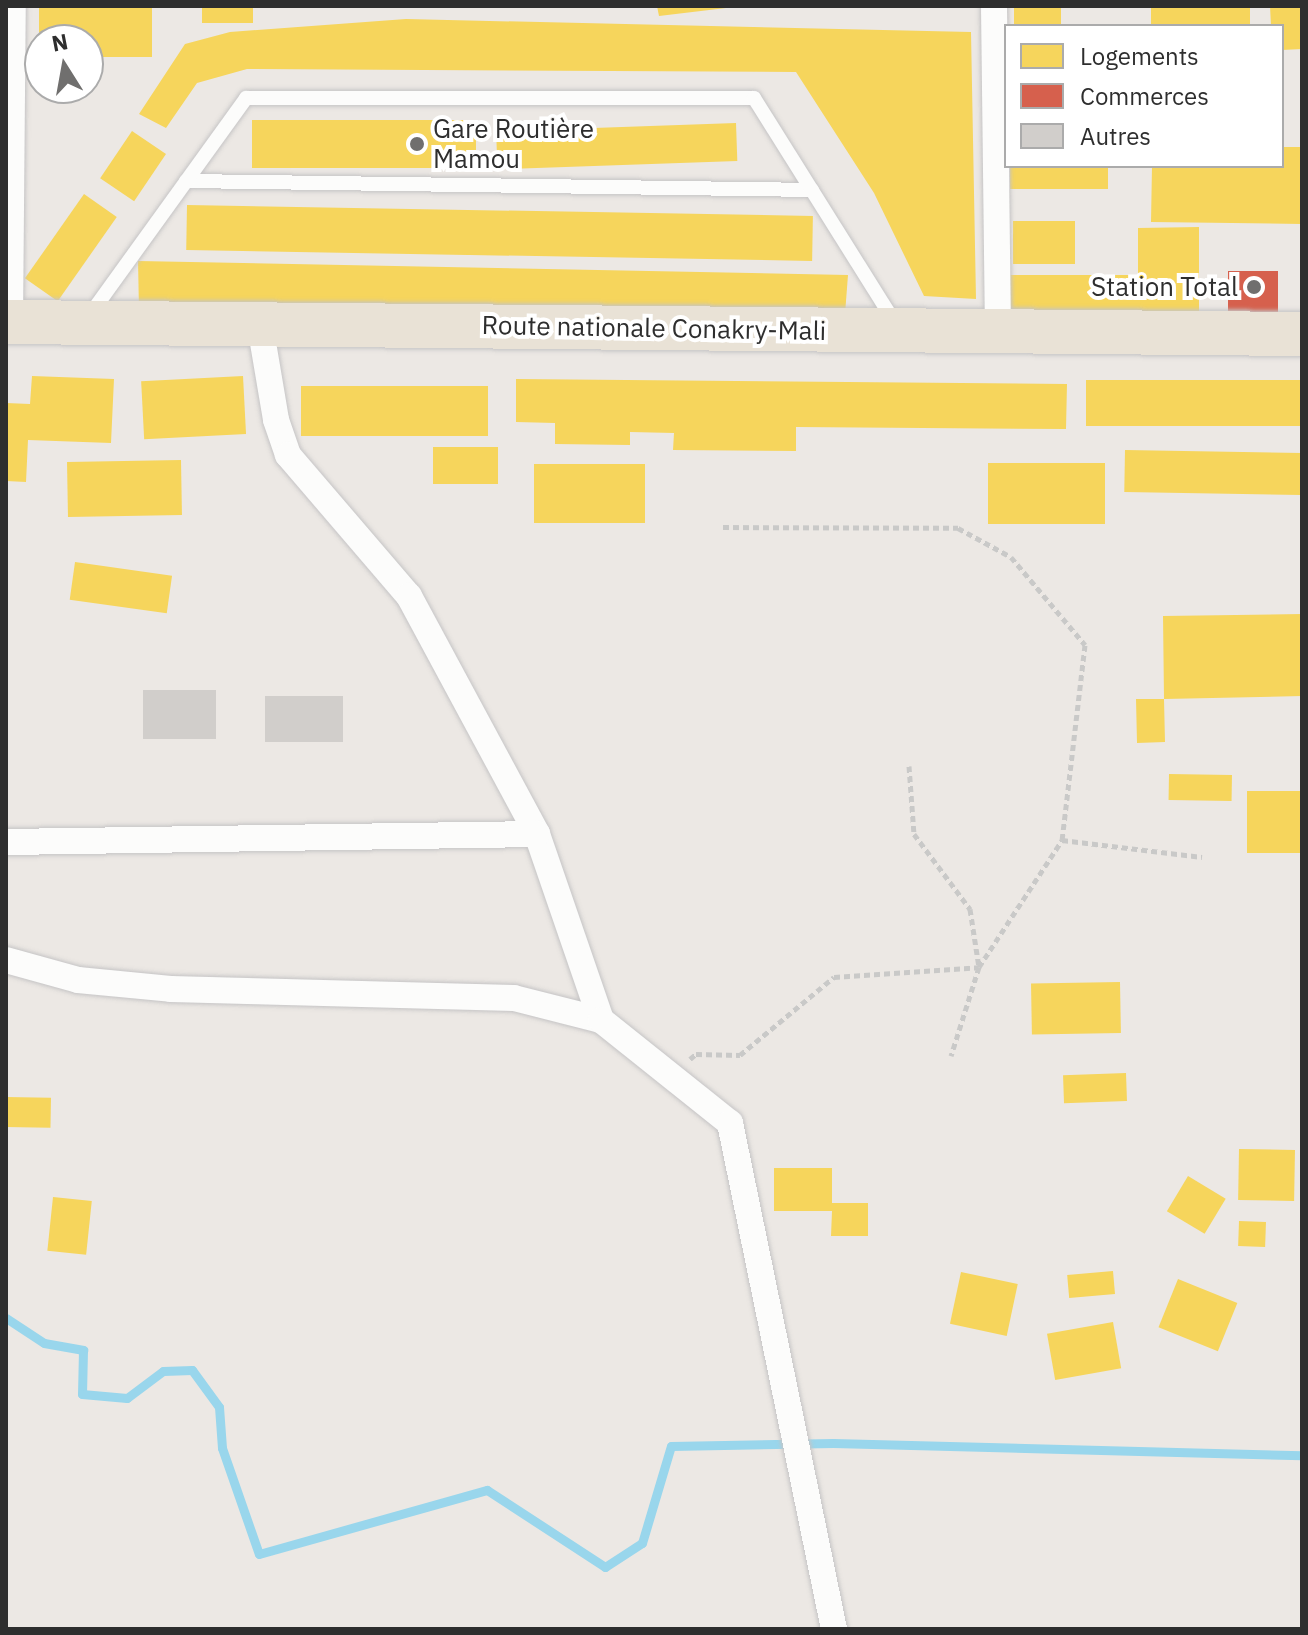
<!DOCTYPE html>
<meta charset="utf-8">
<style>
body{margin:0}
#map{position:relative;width:1308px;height:1635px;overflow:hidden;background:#ece8e4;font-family:"IBM Plex Sans",sans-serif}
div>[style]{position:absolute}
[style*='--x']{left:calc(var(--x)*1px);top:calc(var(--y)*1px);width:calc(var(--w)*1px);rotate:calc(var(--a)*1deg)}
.homes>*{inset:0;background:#f6d55c;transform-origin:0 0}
.shops>*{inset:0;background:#d6604d;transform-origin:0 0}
.stream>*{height:9px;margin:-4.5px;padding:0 4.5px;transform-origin:4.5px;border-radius:4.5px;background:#99d6ec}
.building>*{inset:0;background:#d1cecb;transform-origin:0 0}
.path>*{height:5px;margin-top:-2.5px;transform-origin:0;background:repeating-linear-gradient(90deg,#c9c9c8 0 6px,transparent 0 10px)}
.roads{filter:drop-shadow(0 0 2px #c5c4c5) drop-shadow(0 0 2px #c5c4c5)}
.service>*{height:14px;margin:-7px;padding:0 7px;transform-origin:7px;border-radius:7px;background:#fcfcfb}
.minor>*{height:26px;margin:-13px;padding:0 13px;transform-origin:13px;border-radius:13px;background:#fcfcfb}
.trunk>*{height:44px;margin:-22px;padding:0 22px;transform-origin:22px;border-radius:22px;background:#e9e2d6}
.dots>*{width:22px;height:22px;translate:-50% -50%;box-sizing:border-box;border:4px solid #fff;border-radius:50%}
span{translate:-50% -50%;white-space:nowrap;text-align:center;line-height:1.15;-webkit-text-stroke:8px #fff;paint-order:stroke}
.poi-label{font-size:26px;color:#2e2e2e}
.left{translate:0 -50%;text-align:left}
.right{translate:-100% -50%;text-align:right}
.street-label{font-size:26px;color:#2e2e2e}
.frame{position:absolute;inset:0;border:8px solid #2e2e2e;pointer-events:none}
.legend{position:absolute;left:1004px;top:24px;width:280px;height:144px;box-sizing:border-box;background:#fff;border:2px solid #ababab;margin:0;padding:10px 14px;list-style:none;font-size:24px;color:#2e2e2e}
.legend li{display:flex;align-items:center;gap:16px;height:40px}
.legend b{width:40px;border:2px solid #ababab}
.north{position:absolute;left:24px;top:24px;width:80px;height:80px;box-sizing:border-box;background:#fff;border:2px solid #ababab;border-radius:50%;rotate:349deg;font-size:22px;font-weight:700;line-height:32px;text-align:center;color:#2e2e2e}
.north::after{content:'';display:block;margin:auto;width:28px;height:36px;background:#706f6e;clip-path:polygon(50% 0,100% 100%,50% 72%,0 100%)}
</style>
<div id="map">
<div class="homes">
<div style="clip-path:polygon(39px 6px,152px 6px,152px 57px,88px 57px,88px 40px,39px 40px)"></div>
<div style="left:202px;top:6px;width:51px;height:17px"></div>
<div style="clip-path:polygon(657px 6px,726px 6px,726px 8px,659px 16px)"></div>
<div style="left:1014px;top:6px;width:47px;height:20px"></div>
<div style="left:1151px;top:6px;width:99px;height:20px"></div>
<div style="clip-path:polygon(1270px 6px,1302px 6px,1302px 49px,1282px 50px,1282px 26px,1271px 26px)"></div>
<div style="clip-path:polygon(406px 19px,971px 32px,976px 299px,924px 296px,874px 193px,796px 72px,247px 69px,197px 83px,166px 128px,139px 114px,185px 44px,230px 32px)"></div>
<div style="left:476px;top:120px;width:48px;height:224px;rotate:90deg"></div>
<div style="left:736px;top:123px;width:38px;height:240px;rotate:88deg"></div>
<div style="left:132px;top:131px;width:41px;height:57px;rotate:34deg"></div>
<div style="clip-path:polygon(1282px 147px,1302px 147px,1302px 224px,1151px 222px,1152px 166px,1282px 166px)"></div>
<div style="left:1010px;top:166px;width:98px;height:23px"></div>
<div style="left:84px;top:194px;width:40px;height:103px;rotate:35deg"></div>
<div style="left:187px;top:205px;width:626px;height:45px;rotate:1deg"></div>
<div style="left:1013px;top:221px;width:62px;height:43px"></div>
<div style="clip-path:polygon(1199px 227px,1199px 315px,1009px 316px,1009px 275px,1138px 275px,1138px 228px)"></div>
<div style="clip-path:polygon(138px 261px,848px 275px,845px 314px,139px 310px)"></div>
<div style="clip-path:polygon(32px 376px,114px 379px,111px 443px,28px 440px,26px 482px,6px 481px,6px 403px,30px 404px)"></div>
<div style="left:243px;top:376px;width:58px;height:102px;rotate:87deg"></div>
<div style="clip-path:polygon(516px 379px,1067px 384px,1066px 429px,796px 427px,796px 451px,673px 450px,674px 433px,630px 432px,630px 445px,555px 444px,555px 423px,516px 422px)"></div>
<div style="left:1086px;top:380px;width:216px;height:46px"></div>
<div style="left:301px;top:386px;width:187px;height:50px"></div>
<div style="left:498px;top:447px;width:37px;height:65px;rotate:90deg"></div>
<div style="left:1125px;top:450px;width:177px;height:42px;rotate:1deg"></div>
<div style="left:181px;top:460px;width:55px;height:114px;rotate:89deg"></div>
<div style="left:988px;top:463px;width:117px;height:61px"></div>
<div style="left:645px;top:464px;width:59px;height:111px;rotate:90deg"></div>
<div style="left:75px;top:562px;width:98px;height:38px;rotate:8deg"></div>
<div style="clip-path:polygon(1302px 614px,1302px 696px,1164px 699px,1165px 742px,1137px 743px,1136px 699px,1164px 699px,1163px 616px)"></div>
<div style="left:1169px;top:774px;width:63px;height:26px;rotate:1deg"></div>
<div style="left:1302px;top:791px;width:62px;height:55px;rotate:90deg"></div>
<div style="left:1120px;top:982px;width:51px;height:89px;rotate:89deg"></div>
<div style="left:1126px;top:1073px;width:28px;height:63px;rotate:88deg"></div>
<div style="left:6px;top:1097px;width:45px;height:30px;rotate:1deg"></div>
<div style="left:1239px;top:1149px;width:56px;height:51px;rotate:1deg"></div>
<div style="clip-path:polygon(774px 1168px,832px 1168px,832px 1203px,868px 1203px,868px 1236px,831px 1236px,832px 1211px,774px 1211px)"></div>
<div style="left:1188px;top:1176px;width:44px;height:41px;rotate:31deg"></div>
<div style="left:53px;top:1197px;width:39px;height:54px;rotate:6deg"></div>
<div style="left:1239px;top:1221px;width:27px;height:25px;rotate:2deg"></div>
<div style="left:1113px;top:1271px;width:23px;height:46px;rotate:85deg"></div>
<div style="left:961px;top:1272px;width:58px;height:53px;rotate:12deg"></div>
<div style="left:1178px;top:1279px;width:64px;height:52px;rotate:22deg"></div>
<div style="left:1113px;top:1322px;width:47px;height:67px;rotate:80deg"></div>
</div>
<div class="shops">
<div style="left:1228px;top:271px;width:50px;height:41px"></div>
</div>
<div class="stream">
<div style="--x:6;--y:1318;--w:45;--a:33.3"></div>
<div style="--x:44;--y:1343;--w:40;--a:10"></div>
<div style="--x:83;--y:1350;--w:44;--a:91.3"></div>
<div style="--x:82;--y:1394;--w:45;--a:5.1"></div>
<div style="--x:127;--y:1398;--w:45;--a:-36.9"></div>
<div style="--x:163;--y:1371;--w:29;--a:-2"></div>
<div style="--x:192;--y:1370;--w:46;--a:53.9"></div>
<div style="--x:219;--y:1407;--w:41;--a:85.8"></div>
<div style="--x:222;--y:1448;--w:112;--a:70.8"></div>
<div style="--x:259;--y:1554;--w:237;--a:-15.7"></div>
<div style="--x:487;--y:1490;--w:141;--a:33.1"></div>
<div style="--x:605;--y:1567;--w:44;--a:-33"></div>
<div style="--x:642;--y:1543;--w:101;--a:-73.4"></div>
<div style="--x:671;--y:1446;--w:162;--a:-1.1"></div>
<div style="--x:833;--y:1443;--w:469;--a:1.5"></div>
</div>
<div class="building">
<div style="left:143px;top:690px;width:73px;height:49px"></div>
<div style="left:265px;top:696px;width:78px;height:46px"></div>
</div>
<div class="path">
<div style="--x:723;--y:527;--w:235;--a:0.2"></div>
<div style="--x:958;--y:528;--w:60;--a:28.7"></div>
<div style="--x:1011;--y:557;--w:115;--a:49.9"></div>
<div style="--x:1085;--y:645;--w:196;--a:96.7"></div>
<div style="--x:909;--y:766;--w:68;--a:85.8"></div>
<div style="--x:914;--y:834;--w:94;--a:53.3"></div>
<div style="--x:970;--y:909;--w:59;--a:81.2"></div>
<div style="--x:979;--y:967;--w:93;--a:107.5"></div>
<div style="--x:690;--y:1059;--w:8;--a:-40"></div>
<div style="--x:696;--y:1054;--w:44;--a:1.3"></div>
<div style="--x:740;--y:1055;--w:122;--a:-39.7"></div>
<div style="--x:834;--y:977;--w:145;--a:-3.9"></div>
<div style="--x:979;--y:967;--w:152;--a:-56.8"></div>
<div style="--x:1062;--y:840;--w:141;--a:6.9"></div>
</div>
<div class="roads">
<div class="service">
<div style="--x:186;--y:181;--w:626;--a:0.82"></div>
<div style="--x:89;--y:316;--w:269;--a:-54.2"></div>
<div style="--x:246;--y:98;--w:508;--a:0"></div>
<div style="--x:754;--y:98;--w:267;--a:57.9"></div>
</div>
<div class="minor">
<div style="--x:994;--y:6;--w:325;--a:89.3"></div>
<div style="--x:10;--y:322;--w:316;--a:-89.5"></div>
<div style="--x:260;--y:325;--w:96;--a:80.4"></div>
<div style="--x:276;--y:420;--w:37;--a:71"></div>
<div style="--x:288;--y:455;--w:186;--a:49.4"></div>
<div style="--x:409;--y:596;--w:270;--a:61.7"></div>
<div style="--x:537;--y:834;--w:197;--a:71"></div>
<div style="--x:6;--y:842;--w:531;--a:-0.86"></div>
<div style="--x:6;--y:960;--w:75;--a:15.5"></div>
<div style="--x:78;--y:980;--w:93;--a:5.5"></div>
<div style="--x:171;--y:989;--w:343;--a:1.5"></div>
<div style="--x:514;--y:998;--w:90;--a:14.2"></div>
<div style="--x:601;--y:1020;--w:165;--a:38.6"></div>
<div style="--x:730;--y:1123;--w:517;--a:78.39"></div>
</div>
<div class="trunk">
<div style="--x:6;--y:322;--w:1296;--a:0.53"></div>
</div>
</div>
<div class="dots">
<div style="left:417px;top:144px;background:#706f6e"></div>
<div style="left:1254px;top:287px;background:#706f6e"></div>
</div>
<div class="poi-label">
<span class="left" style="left:433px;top:144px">Gare Routière<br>Mamou</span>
<span class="right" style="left:1238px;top:287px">Station Total</span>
</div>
<div class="street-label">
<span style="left:654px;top:328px;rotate:1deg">Route nationale Conakry-Mali</span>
</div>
<div class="frame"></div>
<ul class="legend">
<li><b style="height:22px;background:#f6d55c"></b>Logements</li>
<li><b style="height:22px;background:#d6604d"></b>Commerces</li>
<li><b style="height:22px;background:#d1cecb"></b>Autres</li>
</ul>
<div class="north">N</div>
</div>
